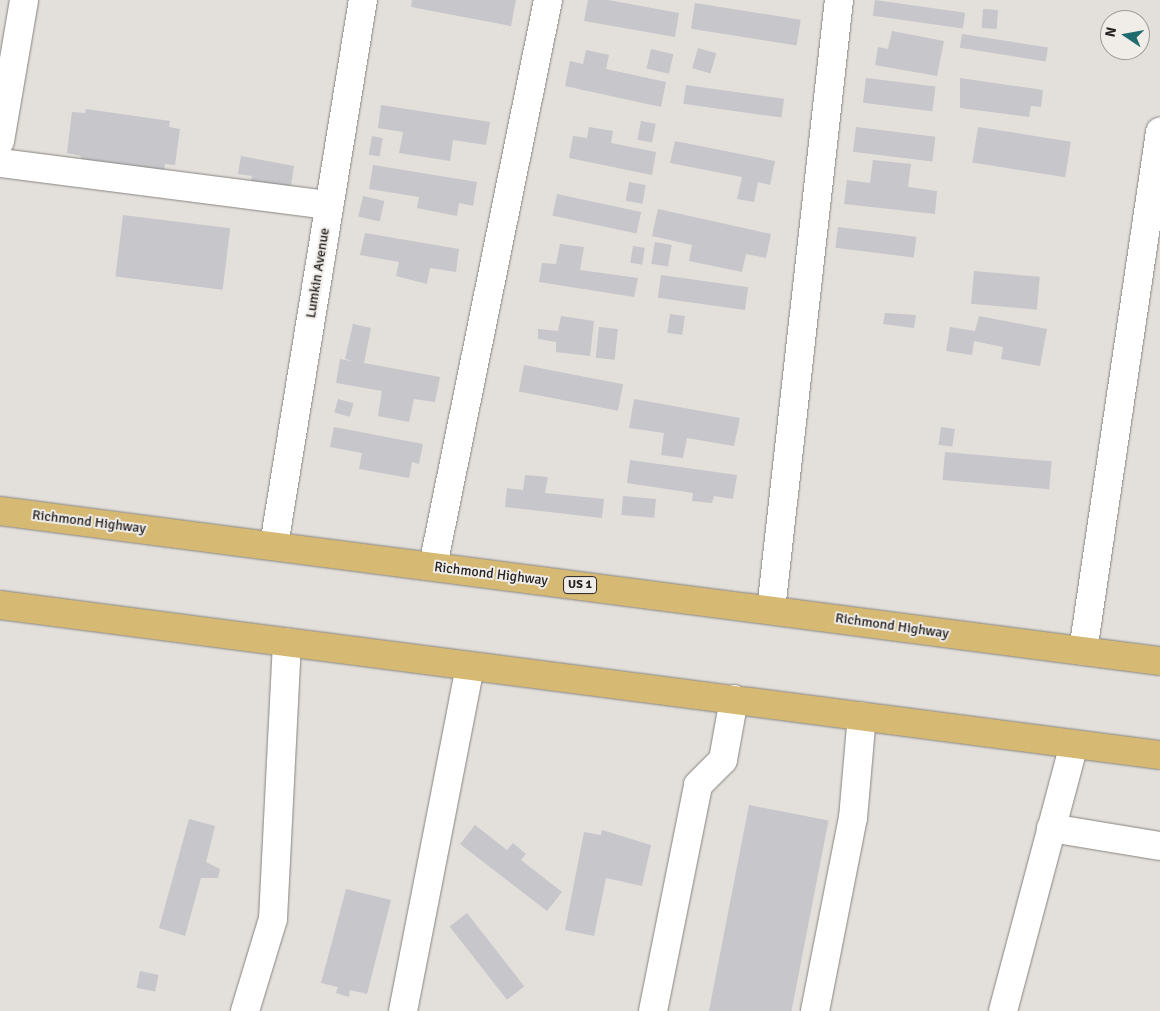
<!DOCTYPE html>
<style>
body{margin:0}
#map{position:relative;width:1160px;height:1011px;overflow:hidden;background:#e3dfdb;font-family:Signika,sans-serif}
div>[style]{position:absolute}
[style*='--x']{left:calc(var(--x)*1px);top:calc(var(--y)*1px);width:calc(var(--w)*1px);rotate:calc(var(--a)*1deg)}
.building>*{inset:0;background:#c6c6cb;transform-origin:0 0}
.roads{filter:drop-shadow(0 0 1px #888581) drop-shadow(0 0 1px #888581)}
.minor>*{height:28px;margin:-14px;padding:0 14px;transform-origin:14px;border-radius:14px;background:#fff}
.major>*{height:28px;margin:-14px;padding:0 14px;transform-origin:14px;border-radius:14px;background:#d6ba73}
span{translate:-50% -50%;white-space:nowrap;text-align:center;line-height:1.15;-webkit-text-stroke:4px #f0ece8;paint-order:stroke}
.shield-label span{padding:1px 4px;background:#f0ece8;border:1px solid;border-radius:4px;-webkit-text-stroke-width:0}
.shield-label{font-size:12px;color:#262423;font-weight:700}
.street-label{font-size:14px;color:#262423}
.north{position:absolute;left:1100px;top:10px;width:50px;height:50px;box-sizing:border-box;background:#f0ece8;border:1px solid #9f9c99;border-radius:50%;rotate:282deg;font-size:14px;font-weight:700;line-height:20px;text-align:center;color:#262423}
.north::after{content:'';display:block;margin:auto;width:18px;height:22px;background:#1f6b6e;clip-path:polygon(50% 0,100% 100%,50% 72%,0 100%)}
</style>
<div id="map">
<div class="building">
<div style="clip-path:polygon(412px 0,516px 0,511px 26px,411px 7px)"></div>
<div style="clip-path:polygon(588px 0,608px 0,679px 13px,675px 37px,584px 21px)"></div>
<div style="left:875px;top:0;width:91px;height:16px;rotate:8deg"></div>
<div style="left:695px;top:3px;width:107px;height:26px;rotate:9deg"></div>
<div style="left:983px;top:9px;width:15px;height:19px;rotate:4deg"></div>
<div style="clip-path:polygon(892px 31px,944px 41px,937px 76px,875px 65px,878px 47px,888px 49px)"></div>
<div style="left:962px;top:34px;width:87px;height:14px;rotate:9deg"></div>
<div style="left:698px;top:48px;width:19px;height:21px;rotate:16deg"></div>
<div style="left:651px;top:49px;width:23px;height:20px;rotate:13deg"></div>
<div style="clip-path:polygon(586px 50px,609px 55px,606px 69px,666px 82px,661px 107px,565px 86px,570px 61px,583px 64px)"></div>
<div style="left:866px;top:78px;width:70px;height:25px;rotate:7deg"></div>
<div style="clip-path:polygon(960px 78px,1043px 90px,1041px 107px,1031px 106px,1029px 117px,960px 108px)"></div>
<div style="left:686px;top:85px;width:99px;height:19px;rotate:8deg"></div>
<div style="clip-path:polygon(381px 105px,490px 122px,486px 145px,453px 140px,450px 161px,399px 153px,403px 132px,378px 128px)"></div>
<div style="clip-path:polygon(86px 109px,170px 121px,169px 127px,180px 129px,175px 165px,165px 164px,164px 172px,80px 160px,81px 156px,67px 153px,72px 112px,85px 113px)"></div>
<div style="left:641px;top:121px;width:15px;height:19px;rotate:11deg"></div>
<div style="clip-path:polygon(589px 127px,613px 131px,611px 143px,656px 152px,652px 175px,569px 158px,573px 136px,587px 138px)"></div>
<div style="left:856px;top:127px;width:80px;height:25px;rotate:7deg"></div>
<div style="left:978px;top:127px;width:94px;height:36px;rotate:9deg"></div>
<div style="left:372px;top:136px;width:11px;height:19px;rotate:10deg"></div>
<div style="clip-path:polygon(675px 141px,775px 161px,770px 185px,758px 182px,754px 202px,737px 199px,742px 177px,670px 163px)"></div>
<div style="clip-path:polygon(241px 156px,294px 166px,290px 192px,250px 186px,252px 176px,238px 174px)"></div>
<div style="clip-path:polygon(873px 160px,911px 164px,908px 187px,937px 191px,935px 214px,844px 204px,847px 180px,870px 183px)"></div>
<div style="clip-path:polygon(373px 165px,477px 182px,473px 206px,459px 203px,457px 216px,417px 208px,419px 197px,369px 189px)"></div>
<div style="left:629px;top:182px;width:17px;height:19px;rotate:10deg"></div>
<div style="left:557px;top:194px;width:86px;height:22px;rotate:12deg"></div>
<div style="left:363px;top:196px;width:22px;height:21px;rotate:13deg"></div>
<div style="clip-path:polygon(658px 209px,771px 234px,766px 258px,746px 254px,742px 272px,689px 261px,692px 245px,652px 236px)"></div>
<div style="left:123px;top:215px;width:108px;height:62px;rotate:7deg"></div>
<div style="left:838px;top:227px;width:79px;height:21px;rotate:7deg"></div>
<div style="clip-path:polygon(365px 233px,459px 249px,456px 272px,430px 268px,427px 284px,396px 276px,399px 262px,360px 255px)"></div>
<div style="left:655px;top:242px;width:17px;height:22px;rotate:10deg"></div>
<div style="clip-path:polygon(560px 244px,584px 247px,580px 270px,638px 278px,634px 297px,539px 282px,542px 263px,556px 264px)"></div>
<div style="left:633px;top:246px;width:12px;height:17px;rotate:9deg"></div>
<div style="left:974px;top:271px;width:66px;height:33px;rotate:5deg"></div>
<div style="left:661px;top:275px;width:88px;height:23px;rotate:8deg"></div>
<div style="clip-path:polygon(885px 313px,916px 315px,914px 328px,883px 324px)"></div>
<div style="left:670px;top:314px;width:15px;height:19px;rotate:8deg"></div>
<div style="clip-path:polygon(561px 316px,594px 321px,590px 356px,556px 352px,556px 342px,538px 339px,538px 329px,558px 331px)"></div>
<div style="clip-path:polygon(979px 316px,1047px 329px,1040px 366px,1001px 359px,1003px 347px,974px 341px,972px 355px,946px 351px,950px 327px,975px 331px)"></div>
<div style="clip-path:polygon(353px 324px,371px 328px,364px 363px,440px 377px,435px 402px,414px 399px,409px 422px,378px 416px,382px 391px,336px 383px,340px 359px,356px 362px,345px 359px)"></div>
<div style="left:599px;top:327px;width:19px;height:31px;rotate:6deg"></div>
<div style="left:524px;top:365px;width:101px;height:27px;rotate:11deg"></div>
<div style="left:338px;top:399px;width:16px;height:14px;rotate:15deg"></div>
<div style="clip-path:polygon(634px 399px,740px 418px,734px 446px,687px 438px,683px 458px,661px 455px,664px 433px,629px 428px)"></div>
<div style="clip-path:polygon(334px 427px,423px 444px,419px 464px,412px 462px,409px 478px,359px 469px,362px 453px,330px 447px)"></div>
<div style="left:941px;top:427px;width:14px;height:18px;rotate:8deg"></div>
<div style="left:945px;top:452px;width:107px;height:28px;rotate:5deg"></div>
<div style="clip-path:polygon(630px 460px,737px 475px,733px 499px,714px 496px,712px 503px,692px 501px,693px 493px,627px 483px)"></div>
<div style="clip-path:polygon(525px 475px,548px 477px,545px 493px,604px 499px,602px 518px,505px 507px,507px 488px,523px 490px)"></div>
<div style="left:623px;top:496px;width:33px;height:19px;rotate:5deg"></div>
<div style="left:749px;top:805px;width:81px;height:210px;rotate:11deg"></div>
<div style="clip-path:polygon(189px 819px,215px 826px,206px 862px,220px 869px,218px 878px,201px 878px,185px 936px,159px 928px)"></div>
<div style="clip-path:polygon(475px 825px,507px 850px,513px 843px,526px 854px,521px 860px,562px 892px,547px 911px,460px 844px)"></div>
<div style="clip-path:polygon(602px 830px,651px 845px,642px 886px,606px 878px,594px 936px,565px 930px,584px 832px,601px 835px)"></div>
<div style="clip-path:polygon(346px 889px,391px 900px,367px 994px,350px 990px,349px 997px,336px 993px,338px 987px,321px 983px)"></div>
<div style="left:467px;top:913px;width:93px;height:22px;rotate:52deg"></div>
<div style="left:140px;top:971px;width:19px;height:17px;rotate:12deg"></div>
</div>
<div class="roads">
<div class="minor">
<div style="--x:0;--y:141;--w:143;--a:-80.3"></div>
<div style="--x:0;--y:163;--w:331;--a:7.3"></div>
<div style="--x:274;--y:545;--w:552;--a:-80.73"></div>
<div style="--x:433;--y:566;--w:578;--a:-78.51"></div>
<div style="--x:771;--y:610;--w:614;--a:-83.64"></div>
<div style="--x:1083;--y:651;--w:525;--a:-81.56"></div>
<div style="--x:1051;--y:828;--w:110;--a:9.4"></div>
<div style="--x:245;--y:1011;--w:96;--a:-73.1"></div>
<div style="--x:273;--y:919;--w:277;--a:-87.1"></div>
<div style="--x:403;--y:1011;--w:351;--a:-79"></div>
<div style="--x:653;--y:1011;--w:230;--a:-78.7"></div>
<div style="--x:698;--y:785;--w:35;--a:-45"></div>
<div style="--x:723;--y:760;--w:62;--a:-79.8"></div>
<div style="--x:815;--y:1011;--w:197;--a:-78.9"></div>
<div style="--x:853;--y:818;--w:102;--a:-85"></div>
<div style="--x:1003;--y:1011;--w:276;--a:-75.1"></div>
</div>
<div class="major">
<div style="--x:0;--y:511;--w:1170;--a:7.37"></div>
<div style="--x:0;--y:605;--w:1170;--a:7.37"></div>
</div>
</div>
<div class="shield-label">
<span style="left:580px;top:585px">US 1</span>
</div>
<div class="street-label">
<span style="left:318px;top:273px;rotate:-81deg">Lumkin Avenue</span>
<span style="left:89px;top:522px;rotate:7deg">Richmond Highway</span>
<span style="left:491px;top:574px;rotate:7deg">Richmond Highway</span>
<span style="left:892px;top:626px;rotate:8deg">Richmond Highway</span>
</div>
<div class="north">N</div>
</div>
